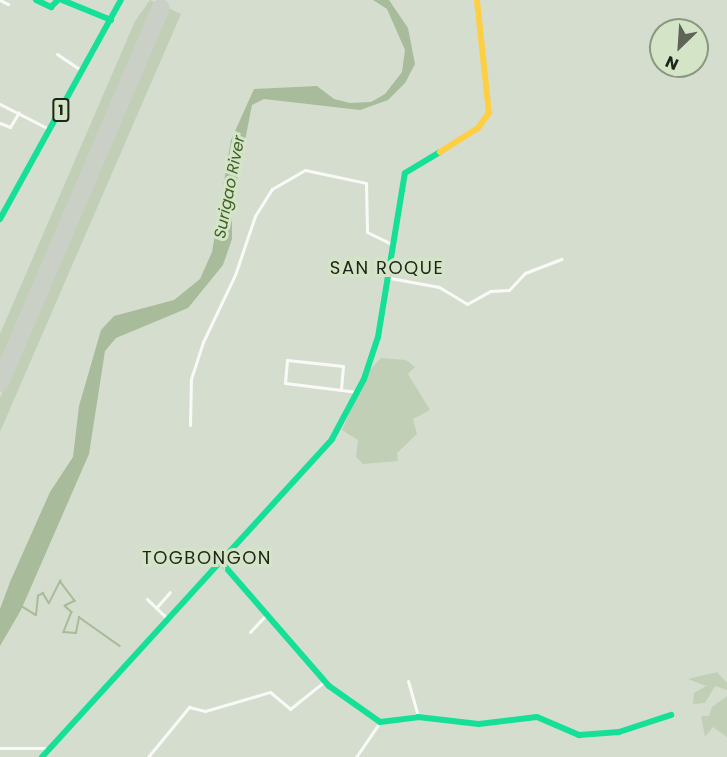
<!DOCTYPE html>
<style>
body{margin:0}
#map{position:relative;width:727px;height:757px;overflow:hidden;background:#d5dece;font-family:Poppins,sans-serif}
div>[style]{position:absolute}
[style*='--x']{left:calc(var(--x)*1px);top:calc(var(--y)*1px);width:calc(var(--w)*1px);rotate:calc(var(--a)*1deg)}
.green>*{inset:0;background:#c1cfb7}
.water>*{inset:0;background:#a8bb9a}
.stream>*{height:1.5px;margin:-0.75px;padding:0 0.75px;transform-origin:0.75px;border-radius:0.75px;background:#a8bb9a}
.runway>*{height:18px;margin:-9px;padding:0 9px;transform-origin:9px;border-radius:9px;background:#cad0c5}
.street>*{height:3px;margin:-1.5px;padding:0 1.5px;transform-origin:1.5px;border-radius:1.5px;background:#f9faf8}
.fast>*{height:6px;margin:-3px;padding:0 3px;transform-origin:3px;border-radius:3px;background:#16e098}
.slow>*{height:6px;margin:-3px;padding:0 3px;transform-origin:3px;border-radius:3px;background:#ffcf43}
span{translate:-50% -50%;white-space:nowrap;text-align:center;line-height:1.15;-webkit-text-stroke:6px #d4e5c7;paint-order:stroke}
.shield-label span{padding:2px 4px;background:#d4e5c7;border:2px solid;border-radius:4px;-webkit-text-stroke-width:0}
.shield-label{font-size:14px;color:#1e2419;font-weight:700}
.water-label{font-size:16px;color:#416026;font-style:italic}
.quarter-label{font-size:18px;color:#1e2419;letter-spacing:1.5px}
.north{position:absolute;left:649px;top:18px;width:60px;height:60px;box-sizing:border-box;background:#d4e5c7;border:2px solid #8b9881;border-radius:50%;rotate:205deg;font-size:16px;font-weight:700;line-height:24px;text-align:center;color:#1e2419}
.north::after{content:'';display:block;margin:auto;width:21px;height:27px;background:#5e6558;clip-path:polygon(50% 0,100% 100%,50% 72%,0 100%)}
</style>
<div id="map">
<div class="green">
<div style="clip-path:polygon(150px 0,181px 14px,0 432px,0 398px,169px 11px,153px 5px,0 361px,0 334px,135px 21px)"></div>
<div style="clip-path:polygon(381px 358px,406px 360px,415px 367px,408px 374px,430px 410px,413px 419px,417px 434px,397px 453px,398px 461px,363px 464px,356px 457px,358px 440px,342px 430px,368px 372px)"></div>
<div style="clip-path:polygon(717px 672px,727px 683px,727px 690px,715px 686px,705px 703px,693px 704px,694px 693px,706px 686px,688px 679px)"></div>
<div style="clip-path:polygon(727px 696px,727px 737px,713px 727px,705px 737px,701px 716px,709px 716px,712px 707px)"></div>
</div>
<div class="water">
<div style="clip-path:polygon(373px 0,389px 0,408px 28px,415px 64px,405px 83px,388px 100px,360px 110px,264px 99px,252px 105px,232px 207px,232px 239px,223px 265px,188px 308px,116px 338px,105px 351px,89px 454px,21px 610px,0 646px,0 609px,10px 582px,50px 492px,73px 457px,79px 406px,101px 330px,114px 316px,174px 300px,200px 279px,212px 252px,231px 140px,254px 89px,317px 86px,334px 99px,350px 103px,371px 102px,385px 94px,402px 72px,405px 50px,387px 9px)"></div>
</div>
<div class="stream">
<div style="--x:23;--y:607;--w:15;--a:32"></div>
<div style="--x:36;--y:615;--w:19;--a:-84"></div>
<div style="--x:38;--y:596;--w:6;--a:-31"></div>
<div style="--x:43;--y:593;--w:12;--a:59"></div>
<div style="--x:49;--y:603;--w:25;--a:-63"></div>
<div style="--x:60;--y:581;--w:25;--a:53"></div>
<div style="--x:75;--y:601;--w:11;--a:153"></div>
<div style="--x:65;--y:606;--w:9;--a:41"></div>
<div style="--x:72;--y:612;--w:22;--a:112"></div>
<div style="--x:64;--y:632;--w:12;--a:5"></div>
<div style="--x:76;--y:633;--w:16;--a:-79"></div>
<div style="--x:79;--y:617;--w:50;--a:35.3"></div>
</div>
<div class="runway">
<div style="--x:0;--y:383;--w:408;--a:-66.8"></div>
</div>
<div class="street">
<div style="--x:0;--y:0;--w:9;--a:27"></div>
<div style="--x:57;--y:54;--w:29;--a:34"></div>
<div style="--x:0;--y:104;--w:55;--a:27"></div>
<div style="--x:0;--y:123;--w:11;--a:22"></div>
<div style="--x:10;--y:127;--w:17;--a:-59"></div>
<div style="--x:390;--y:278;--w:50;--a:10.4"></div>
<div style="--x:439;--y:287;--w:33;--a:31"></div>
<div style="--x:467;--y:304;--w:26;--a:-29"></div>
<div style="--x:490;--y:291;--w:19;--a:-3"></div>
<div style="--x:509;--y:290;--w:23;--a:-47"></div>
<div style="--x:525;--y:273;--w:39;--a:-21"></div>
<div style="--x:341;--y:389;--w:23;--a:-85"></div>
<div style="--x:343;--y:366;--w:56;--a:-173.9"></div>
<div style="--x:287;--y:360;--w:23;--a:95"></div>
<div style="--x:285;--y:383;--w:73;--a:7.1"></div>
<div style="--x:190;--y:425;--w:46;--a:-88.8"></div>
<div style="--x:191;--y:379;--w:39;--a:-72"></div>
<div style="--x:203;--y:342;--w:74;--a:-64.5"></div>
<div style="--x:235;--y:275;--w:62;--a:-71.3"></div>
<div style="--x:255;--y:216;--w:32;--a:-58"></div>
<div style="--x:272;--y:189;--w:38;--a:-30"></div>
<div style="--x:305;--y:170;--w:62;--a:12"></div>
<div style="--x:366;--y:183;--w:49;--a:88.8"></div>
<div style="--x:367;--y:232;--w:30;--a:26"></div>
<div style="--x:147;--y:599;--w:29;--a:44"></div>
<div style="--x:156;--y:608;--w:21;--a:-49"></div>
<div style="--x:250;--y:632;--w:22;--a:-47"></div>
<div style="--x:408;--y:681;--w:37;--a:74"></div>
<div style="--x:0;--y:748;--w:48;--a:0"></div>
<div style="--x:148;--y:757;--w:65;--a:-50.6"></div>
<div style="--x:189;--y:707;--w:16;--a:14"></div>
<div style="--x:205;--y:711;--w:68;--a:-16.3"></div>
<div style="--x:270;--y:692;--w:26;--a:40"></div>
<div style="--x:290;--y:709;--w:45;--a:-38.7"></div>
<div style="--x:356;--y:757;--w:42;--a:-55.6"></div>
</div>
<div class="fast">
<div style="--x:36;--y:0;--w:17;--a:25"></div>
<div style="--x:51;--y:7;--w:10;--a:-45"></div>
<div style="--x:62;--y:0;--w:53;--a:22.2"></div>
<div style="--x:0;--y:219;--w:250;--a:-61.1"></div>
<div style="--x:222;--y:563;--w:163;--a:49"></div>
<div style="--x:329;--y:686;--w:62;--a:35.2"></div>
<div style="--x:380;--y:722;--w:38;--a:-7"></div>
<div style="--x:418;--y:717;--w:61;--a:6.5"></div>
<div style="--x:479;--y:724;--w:58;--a:-6.9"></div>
<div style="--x:537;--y:717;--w:46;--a:23.2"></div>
<div style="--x:579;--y:735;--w:40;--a:-4.3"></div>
<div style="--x:619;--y:732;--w:55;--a:-18.1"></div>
<div style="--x:42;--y:757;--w:430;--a:-47.6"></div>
<div style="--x:332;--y:439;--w:68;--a:-61.9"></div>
<div style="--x:364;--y:379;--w:44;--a:-71.6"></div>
<div style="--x:378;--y:337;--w:166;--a:-80.7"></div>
<div style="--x:405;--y:173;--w:41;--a:-31"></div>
</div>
<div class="slow">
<div style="--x:440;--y:152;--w:45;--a:-32.3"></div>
<div style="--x:478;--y:128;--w:19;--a:-54"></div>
<div style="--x:489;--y:113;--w:114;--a:-96.1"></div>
</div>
<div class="shield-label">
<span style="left:61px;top:110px">1</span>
</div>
<div class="water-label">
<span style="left:230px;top:187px;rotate:-79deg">Surigao River</span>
</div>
<div class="quarter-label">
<span style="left:387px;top:268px">SAN ROQUE</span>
<span style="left:207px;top:558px">TOGBONGON</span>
</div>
<div class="north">N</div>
</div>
